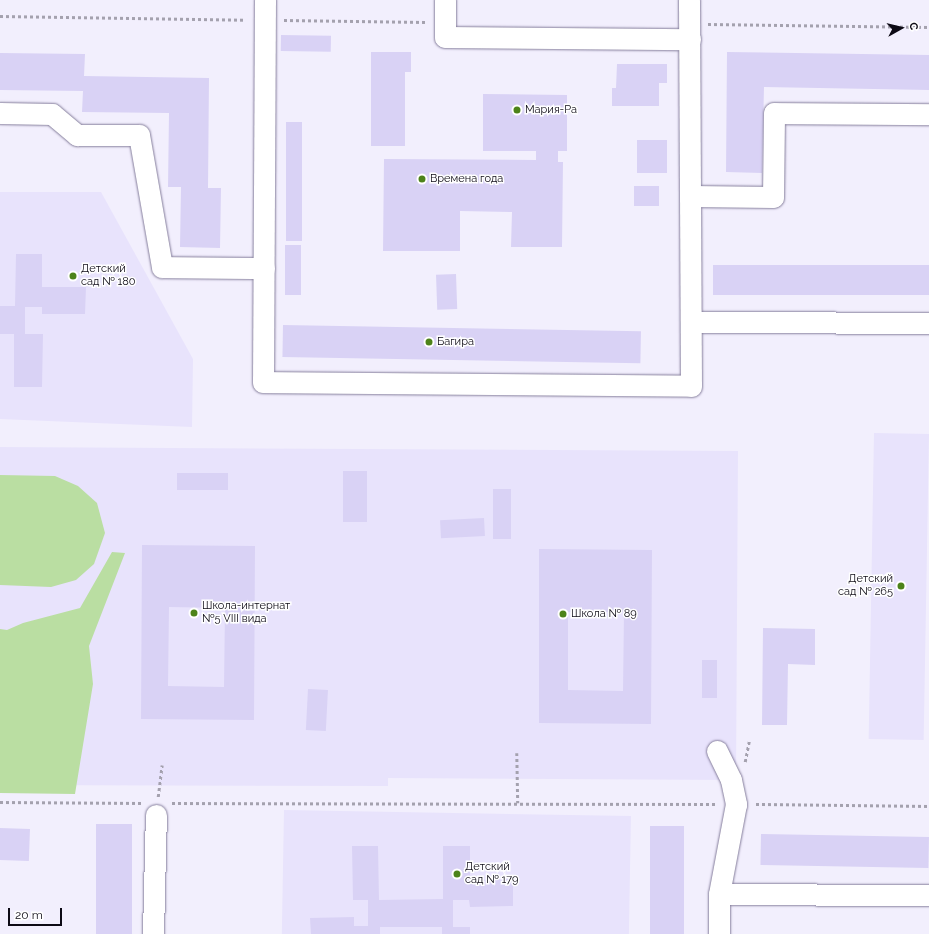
<!DOCTYPE html>
<meta charset="utf-8">
<style>
body{margin:0}
#map{position:relative;width:929px;height:934px;overflow:hidden;background:#f2effd;font-family:Raleway,sans-serif}
div>[style]{position:absolute}
[style*='--x']{left:calc(var(--x)*1px);top:calc(var(--y)*1px);width:calc(var(--w)*1px);rotate:calc(var(--a)*1deg)}
.built>*{inset:0;background:#e8e3fc;transform-origin:0 0}
.green>*{inset:0;background:#badea2}
.building>*{inset:0;background:#d9d2f5;transform-origin:0 0}
.path>*{height:2.5px;margin-top:-1.25px;transform-origin:0;background:repeating-linear-gradient(90deg,#a4a1ae 0 3px,transparent 0 6px)}
.roads{filter:drop-shadow(0 0 1px #857e9c) drop-shadow(0 0 1px #857e9c)}
.minor>*{height:21px;margin:-10.5px;padding:0 10.5px;transform-origin:10.5px;border-radius:10.5px;background:#fff}
.dots>*{width:11px;height:11px;translate:-50% -50%;box-sizing:border-box;border:2px solid #fff;border-radius:50%}
span{translate:-50% -50%;white-space:nowrap;text-align:center;line-height:1.15;-webkit-text-stroke:3px #fff;paint-order:stroke}
.poi-label{font-size:11px;color:#0d0a15}
.left{translate:0 -50%;text-align:left}
.right{translate:-100% -50%;text-align:right}
.north{position:absolute;left:881px;top:8px;width:40px;height:40px;-webkit-text-stroke:3px #fff;paint-order:stroke;rotate:82deg;font-size:11px;font-weight:700;line-height:16px;text-align:center;color:#0d0a15}
.north::after{content:'';display:block;margin:auto;width:14px;height:18px;background:#0d0a15;clip-path:polygon(50% 0,100% 100%,50% 72%,0 100%)}
.scale{position:absolute;left:8px;top:908px;width:54px;height:18px;box-sizing:border-box;border:2px solid #0d0a15;border-top:0;padding-left:5px;font-size:12px;line-height:14px;white-space:nowrap;color:#0d0a15;-webkit-text-stroke:3px #fff;paint-order:stroke}
</style>
<div id="map">
<div class="built">
<div style="clip-path:polygon(0 192px,101px 192px,193px 359px,192px 427px,0 419px)"></div>
<div style="left:874px;top:433px;width:55px;height:306px;rotate:1deg"></div>
<div style="clip-path:polygon(0 447px,738px 451px,736px 780px,388px 778px,388px 786px,0 785px)"></div>
<div style="left:284px;top:810px;width:347px;height:124px;rotate:1deg"></div>
</div>
<div class="green">
<div style="clip-path:polygon(0 475px,55px 476px,78px 486px,97px 503px,105px 533px,94px 564px,76px 580px,51px 587px,0 585px)"></div>
<div style="clip-path:polygon(112px 552px,125px 553px,89px 646px,93px 684px,75px 794px,0 793px,0 629px,7px 630px,23px 623px,80px 608px)"></div>
</div>
<div class="building">
<div style="left:281px;top:35px;width:50px;height:16px;rotate:1deg"></div>
<div style="clip-path:polygon(371px 52px,411px 52px,411px 72px,405px 72px,405px 146px,371px 146px)"></div>
<div style="clip-path:polygon(727px 52px,929px 55px,929px 90px,764px 87px,762px 173px,726px 172px)"></div>
<div style="clip-path:polygon(0 53px,85px 54px,84px 76px,209px 78px,208px 188px,221px 188px,220px 248px,180px 247px,181px 187px,168px 187px,169px 113px,82px 112px,83px 91px,0 90px)"></div>
<div style="clip-path:polygon(617px 64px,667px 64px,667px 83px,659px 83px,659px 106px,612px 106px,612px 88px,616px 88px)"></div>
<div style="clip-path:polygon(483px 94px,567px 95px,567px 151px,558px 151px,558px 162px,563px 162px,562px 247px,511px 247px,512px 212px,460px 211px,460px 251px,383px 251px,384px 159px,536px 160px,536px 151px,483px 151px)"></div>
<div style="left:286px;top:122px;width:16px;height:119px"></div>
<div style="left:637px;top:140px;width:30px;height:33px"></div>
<div style="left:634px;top:186px;width:25px;height:20px"></div>
<div style="left:285px;top:245px;width:16px;height:50px"></div>
<div style="clip-path:polygon(16px 254px,42px 254px,42px 287px,86px 287px,85px 314px,42px 314px,42px 307px,25px 307px,25px 334px,43px 334px,42px 387px,14px 387px,14px 334px,0 334px,0 306px,15px 306px)"></div>
<div style="left:713px;top:265px;width:216px;height:30px"></div>
<div style="left:456px;top:274px;width:35px;height:20px;rotate:88deg"></div>
<div style="left:283px;top:325px;width:358px;height:32px;rotate:1deg"></div>
<div style="left:343px;top:471px;width:24px;height:51px"></div>
<div style="left:177px;top:473px;width:51px;height:17px"></div>
<div style="left:493px;top:489px;width:18px;height:50px"></div>
<div style="left:484px;top:518px;width:18px;height:44px;rotate:87deg"></div>
<div style="clip-path:polygon(evenodd,142px 545px,255px 546px,254px 720px,141px 719px,142px 545px,169px 607px,225px 608px,224px 687px,168px 686px,169px 607px)"></div>
<div style="clip-path:polygon(evenodd,539px 549px,652px 550px,651px 724px,539px 723px,539px 549px,568px 612px,624px 612px,623px 691px,568px 690px,568px 612px)"></div>
<div style="clip-path:polygon(763px 628px,815px 629px,815px 665px,788px 664px,787px 725px,762px 725px)"></div>
<div style="left:702px;top:660px;width:15px;height:38px"></div>
<div style="left:308px;top:689px;width:20px;height:41px;rotate:3deg"></div>
<div style="left:96px;top:824px;width:36px;height:110px"></div>
<div style="left:650px;top:826px;width:34px;height:108px"></div>
<div style="left:0;top:828px;width:30px;height:32px;rotate:2deg"></div>
<div style="left:761px;top:834px;width:168px;height:31px;rotate:1deg"></div>
<div style="clip-path:polygon(352px 846px,378px 846px,379px 900px,443px 899px,443px 846px,470px 846px,470px 880px,513px 879px,513px 906px,470px 907px,469px 900px,453px 900px,453px 927px,470px 927px,470px 934px,442px 934px,442px 927px,380px 927px,380px 934px,311px 934px,310px 918px,354px 917px,354px 926px,368px 926px,368px 900px,353px 900px)"></div>
</div>
<div class="path">
<div style="--x:0;--y:16;--w:245;--a:0.9"></div>
<div style="--x:284;--y:20;--w:141;--a:0.8"></div>
<div style="--x:708;--y:24;--w:221;--a:0.8"></div>
<div style="--x:517;--y:753;--w:50;--a:88.9"></div>
<div style="--x:745;--y:762;--w:21;--a:-79"></div>
<div style="--x:158;--y:797;--w:32;--a:-83"></div>
<div style="--x:0;--y:802;--w:143;--a:0.4"></div>
<div style="--x:172;--y:803;--w:545;--a:0.11"></div>
<div style="--x:756;--y:804;--w:173;--a:0.7"></div>
</div>
<div class="roads">
<div class="minor">
<div style="--x:265;--y:0;--w:382;--a:90.3"></div>
<div style="--x:263;--y:382;--w:428;--a:0.5"></div>
<div style="--x:691;--y:386;--w:386;--a:-90.3"></div>
<div style="--x:445;--y:0;--w:37;--a:90"></div>
<div style="--x:445;--y:37;--w:245;--a:0.5"></div>
<div style="--x:0;--y:113;--w:52;--a:1.1"></div>
<div style="--x:52;--y:114;--w:33;--a:40"></div>
<div style="--x:77;--y:135;--w:62;--a:0"></div>
<div style="--x:139;--y:135;--w:134;--a:80.1"></div>
<div style="--x:162;--y:267;--w:102;--a:0.6"></div>
<div style="--x:691;--y:196;--w:82;--a:0.7"></div>
<div style="--x:773;--y:197;--w:84;--a:-89.3"></div>
<div style="--x:774;--y:113;--w:155;--a:0.4"></div>
<div style="--x:691;--y:322;--w:238;--a:0.2"></div>
<div style="--x:717;--y:751;--w:32;--a:64"></div>
<div style="--x:731;--y:780;--w:25;--a:78"></div>
<div style="--x:736;--y:804;--w:92;--a:100.7"></div>
<div style="--x:719;--y:894;--w:40;--a:90"></div>
<div style="--x:719;--y:894;--w:210;--a:0.3"></div>
<div style="--x:153;--y:934;--w:119;--a:-88.6"></div>
</div>
</div>
<div class="dots">
<div style="left:517px;top:110px;background:#4d831a"></div>
<div style="left:422px;top:179px;background:#4d831a"></div>
<div style="left:73px;top:276px;background:#4d831a"></div>
<div style="left:429px;top:342px;background:#4d831a"></div>
<div style="left:901px;top:586px;background:#4d831a"></div>
<div style="left:194px;top:613px;background:#4d831a"></div>
<div style="left:563px;top:614px;background:#4d831a"></div>
<div style="left:457px;top:874px;background:#4d831a"></div>
</div>
<div class="poi-label">
<span class="left" style="left:525px;top:110px">Мария-Ра</span>
<span class="left" style="left:430px;top:179px">Времена года</span>
<span class="left" style="left:81px;top:276px">Детский<br>сад № 180</span>
<span class="left" style="left:437px;top:342px">Багира</span>
<span class="right" style="left:893px;top:586px">Детский<br>сад № 265</span>
<span class="left" style="left:202px;top:613px">Школа-интернат<br>№5 VIII вида</span>
<span class="left" style="left:571px;top:614px">Школа № 89</span>
<span class="left" style="left:465px;top:874px">Детский<br>сад № 179</span>
</div>
<div class="north">С</div>
<div class="scale">20 m</div>
</div>
